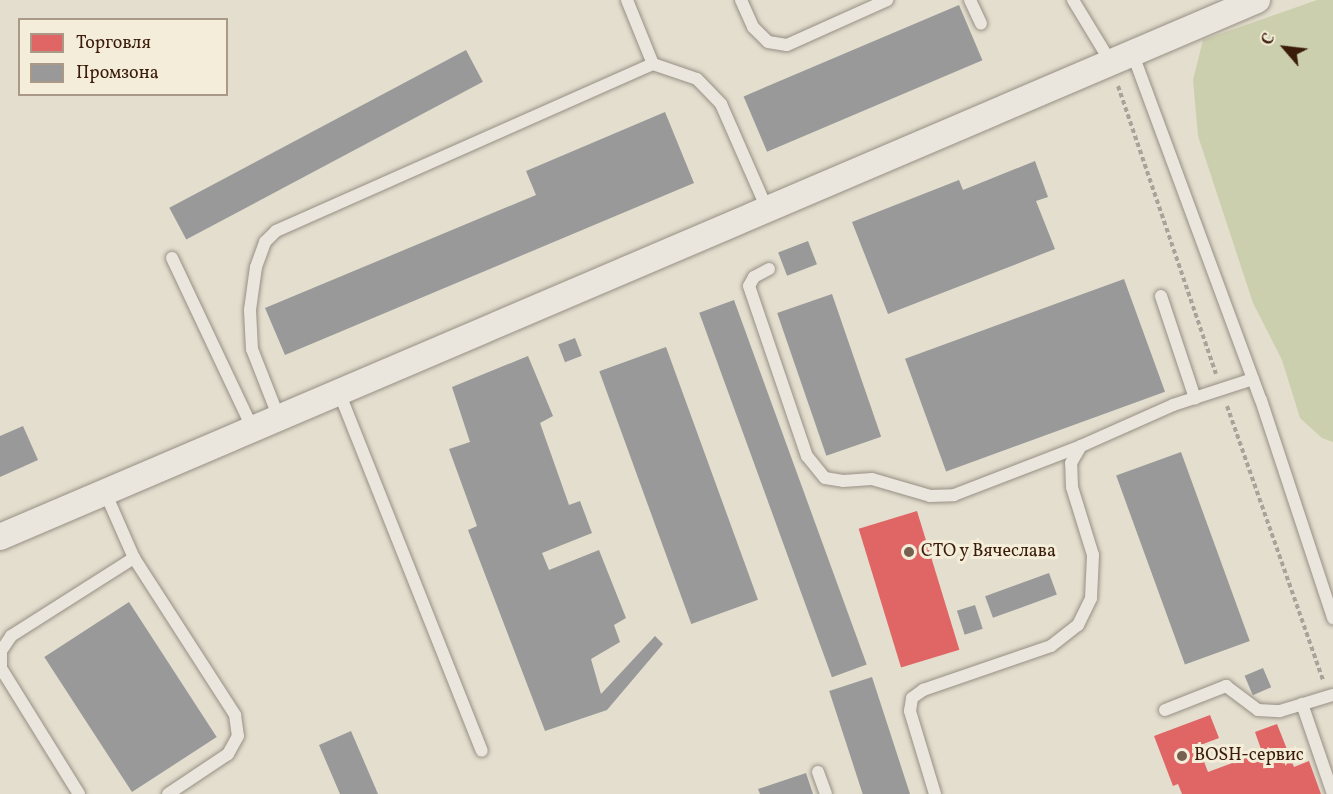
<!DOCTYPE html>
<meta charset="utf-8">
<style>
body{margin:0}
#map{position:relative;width:1333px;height:794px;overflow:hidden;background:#e3dece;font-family:Vollkorn,serif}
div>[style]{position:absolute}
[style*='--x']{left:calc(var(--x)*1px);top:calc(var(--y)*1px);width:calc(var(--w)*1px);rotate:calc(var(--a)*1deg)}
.green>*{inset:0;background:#cccfad}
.shops>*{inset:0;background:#e06666;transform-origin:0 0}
.industry>*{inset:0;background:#999;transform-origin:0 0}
.path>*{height:4px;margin-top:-2px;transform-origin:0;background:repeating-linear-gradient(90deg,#a8a29a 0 4.5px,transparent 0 7.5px)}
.roads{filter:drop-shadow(0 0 2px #978f84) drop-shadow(0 0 2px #978f84)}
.service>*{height:12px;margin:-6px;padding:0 6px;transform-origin:6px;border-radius:6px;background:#eae6de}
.minor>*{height:26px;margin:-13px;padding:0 13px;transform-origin:13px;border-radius:13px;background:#eae6de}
.dots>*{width:16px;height:16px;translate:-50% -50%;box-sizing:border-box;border:3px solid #f3edd9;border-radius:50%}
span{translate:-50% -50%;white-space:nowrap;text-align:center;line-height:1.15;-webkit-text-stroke:6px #f3edd9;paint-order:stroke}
.poi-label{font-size:18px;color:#3b1c0a}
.left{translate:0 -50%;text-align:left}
.legend{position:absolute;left:18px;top:18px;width:210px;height:78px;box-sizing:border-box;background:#f3edd9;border:2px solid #a99986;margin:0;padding:8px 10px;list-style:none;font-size:18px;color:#3b1c0a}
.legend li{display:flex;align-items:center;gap:12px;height:30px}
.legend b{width:30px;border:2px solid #a99986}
.north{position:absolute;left:1255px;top:18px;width:60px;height:60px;-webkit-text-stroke:4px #f3edd9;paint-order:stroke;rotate:298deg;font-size:16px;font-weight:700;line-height:24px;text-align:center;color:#3b1c0a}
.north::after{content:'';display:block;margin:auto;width:21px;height:27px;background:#3b1c0a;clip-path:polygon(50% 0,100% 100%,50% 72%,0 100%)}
</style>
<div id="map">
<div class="green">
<div style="clip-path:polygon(1317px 0,1333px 0,1333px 442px,1322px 438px,1300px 418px,1282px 360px,1253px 303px,1198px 136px,1193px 80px,1203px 40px)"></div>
</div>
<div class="shops">
<div style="left:917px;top:511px;width:145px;height:61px;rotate:73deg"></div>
<div style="clip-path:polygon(1210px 715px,1219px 738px,1198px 746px,1208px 772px,1262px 752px,1255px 732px,1277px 724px,1294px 767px,1309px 761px,1321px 794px,1182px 794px,1178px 784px,1173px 786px,1154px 736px)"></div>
</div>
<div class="industry">
<div style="left:959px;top:5px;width:60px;height:234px;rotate:67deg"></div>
<div style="left:466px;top:50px;width:36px;height:336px;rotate:62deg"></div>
<div style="clip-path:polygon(665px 112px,694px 183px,285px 355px,265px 308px,536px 195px,526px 171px)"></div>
<div style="clip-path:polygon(1035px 161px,1048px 197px,1036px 201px,1055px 249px,888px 314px,852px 222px,959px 180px,963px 190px)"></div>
<div style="left:808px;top:241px;width:25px;height:32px;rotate:69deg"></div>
<div style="left:1124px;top:279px;width:120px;height:233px;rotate:70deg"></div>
<div style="left:832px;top:294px;width:151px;height:58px;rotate:71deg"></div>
<div style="left:734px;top:300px;width:388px;height:37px;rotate:70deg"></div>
<div style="left:575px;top:338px;width:19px;height:18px;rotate:69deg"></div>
<div style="left:666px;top:347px;width:269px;height:71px;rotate:70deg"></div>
<div style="clip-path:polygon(528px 356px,553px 416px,540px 423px,569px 505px,580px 501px,592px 533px,542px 553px,549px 570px,599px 550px,626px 618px,614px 625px,620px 642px,591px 659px,601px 694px,655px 636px,663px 644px,607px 710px,545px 731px,468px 530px,477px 526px,449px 449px,470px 442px,452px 387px)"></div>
<div style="clip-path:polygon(23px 426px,38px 460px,0 477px,0 436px)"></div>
<div style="left:1181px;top:452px;width:201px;height:69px;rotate:70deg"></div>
<div style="left:1049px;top:573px;width:23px;height:68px;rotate:70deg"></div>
<div style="left:129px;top:602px;width:161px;height:101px;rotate:57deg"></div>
<div style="left:975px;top:605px;width:25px;height:19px;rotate:72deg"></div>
<div style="left:1263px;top:668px;width:21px;height:20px;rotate:67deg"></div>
<div style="left:872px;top:677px;width:123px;height:45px;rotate:72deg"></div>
<div style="clip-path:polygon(351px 731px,378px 794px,340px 794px,319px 745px)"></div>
<div style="clip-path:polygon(806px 773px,813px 794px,760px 794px,758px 789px)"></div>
</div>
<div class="path">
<div style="--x:1118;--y:86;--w:304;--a:71.2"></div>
<div style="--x:1227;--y:406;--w:290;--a:70.7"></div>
</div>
<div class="roads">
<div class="service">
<div style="--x:627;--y:0;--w:69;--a:67.9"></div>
<div style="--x:741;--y:0;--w:30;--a:66"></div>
<div style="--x:753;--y:27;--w:21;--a:45"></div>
<div style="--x:768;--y:42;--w:19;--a:9"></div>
<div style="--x:787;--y:45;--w:110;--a:-24.2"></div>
<div style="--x:970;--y:0;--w:26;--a:65"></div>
<div style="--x:1073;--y:0;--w:71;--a:58.8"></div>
<div style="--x:1132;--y:52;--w:371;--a:69.7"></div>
<div style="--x:1261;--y:400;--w:230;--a:71.7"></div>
<div style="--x:172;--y:258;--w:189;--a:64.7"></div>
<div style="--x:769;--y:269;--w:17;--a:152"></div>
<div style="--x:754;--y:277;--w:10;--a:119"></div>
<div style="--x:749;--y:286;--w:180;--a:71.2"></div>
<div style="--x:807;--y:456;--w:28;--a:51"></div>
<div style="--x:825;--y:478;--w:18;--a:9"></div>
<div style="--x:843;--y:481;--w:29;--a:-4"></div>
<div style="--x:872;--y:479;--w:60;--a:16.3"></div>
<div style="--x:930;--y:496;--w:24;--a:-2"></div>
<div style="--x:954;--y:495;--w:136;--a:-21.1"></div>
<div style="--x:1161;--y:296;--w:108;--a:71.6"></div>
<div style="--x:339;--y:392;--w:386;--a:68.3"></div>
<div style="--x:279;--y:418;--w:74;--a:-111.4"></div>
<div style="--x:252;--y:349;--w:39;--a:-93"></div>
<div style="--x:250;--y:310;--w:43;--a:-82.1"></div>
<div style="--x:256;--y:267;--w:27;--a:-70"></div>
<div style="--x:265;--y:242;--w:16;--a:-45"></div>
<div style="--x:276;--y:231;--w:412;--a:-23.9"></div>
<div style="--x:653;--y:64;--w:46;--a:18.8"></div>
<div style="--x:697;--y:79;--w:35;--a:46"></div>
<div style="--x:721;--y:104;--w:115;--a:66.3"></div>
<div style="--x:105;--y:492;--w:72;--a:66.3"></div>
<div style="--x:134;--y:558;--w:187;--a:57.2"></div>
<div style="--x:235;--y:715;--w:21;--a:82"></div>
<div style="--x:238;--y:736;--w:21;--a:119"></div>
<div style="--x:228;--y:754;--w:72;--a:146.3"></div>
<div style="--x:1302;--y:704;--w:95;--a:71"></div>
<div style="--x:1165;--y:710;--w:66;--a:-21.5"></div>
<div style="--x:1226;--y:686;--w:40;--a:37"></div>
<div style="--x:1258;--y:710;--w:22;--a:3"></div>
<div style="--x:1280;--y:711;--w:55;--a:-16.8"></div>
<div style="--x:818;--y:772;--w:23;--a:70"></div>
<div style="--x:79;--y:794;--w:148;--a:-121.8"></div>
<div style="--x:1;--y:668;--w:17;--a:-90"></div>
<div style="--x:1;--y:651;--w:18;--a:-56"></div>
<div style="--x:11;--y:636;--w:146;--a:-32.4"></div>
<div style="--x:935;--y:794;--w:87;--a:-106.8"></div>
<div style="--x:910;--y:711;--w:13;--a:-81"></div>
<div style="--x:912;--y:698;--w:14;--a:-36"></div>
<div style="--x:923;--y:690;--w:135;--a:-19"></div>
<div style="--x:1051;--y:646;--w:34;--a:-38"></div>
<div style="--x:1078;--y:625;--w:30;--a:-64"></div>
<div style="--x:1091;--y:598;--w:43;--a:-87.3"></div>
<div style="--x:1093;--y:555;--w:71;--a:-107.2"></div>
<div style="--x:1072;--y:487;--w:24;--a:-92"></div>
<div style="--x:1071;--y:463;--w:20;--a:-60"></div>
<div style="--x:1081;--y:446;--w:101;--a:-24"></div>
<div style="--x:1173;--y:405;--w:84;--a:-18"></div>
</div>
<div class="minor">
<div style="--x:0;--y:537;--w:1367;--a:-23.13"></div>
</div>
</div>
<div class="dots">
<div style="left:909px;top:552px;background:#76604f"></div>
<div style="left:1182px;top:756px;background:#76604f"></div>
</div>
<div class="poi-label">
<span class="left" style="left:921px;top:552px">СТО у Вячеслава</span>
<span class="left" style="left:1194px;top:756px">BOSH-сервис</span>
</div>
<ul class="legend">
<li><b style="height:16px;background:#e06666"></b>Торговля</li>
<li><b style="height:16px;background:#999"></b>Промзона</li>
</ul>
<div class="north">С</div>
</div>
